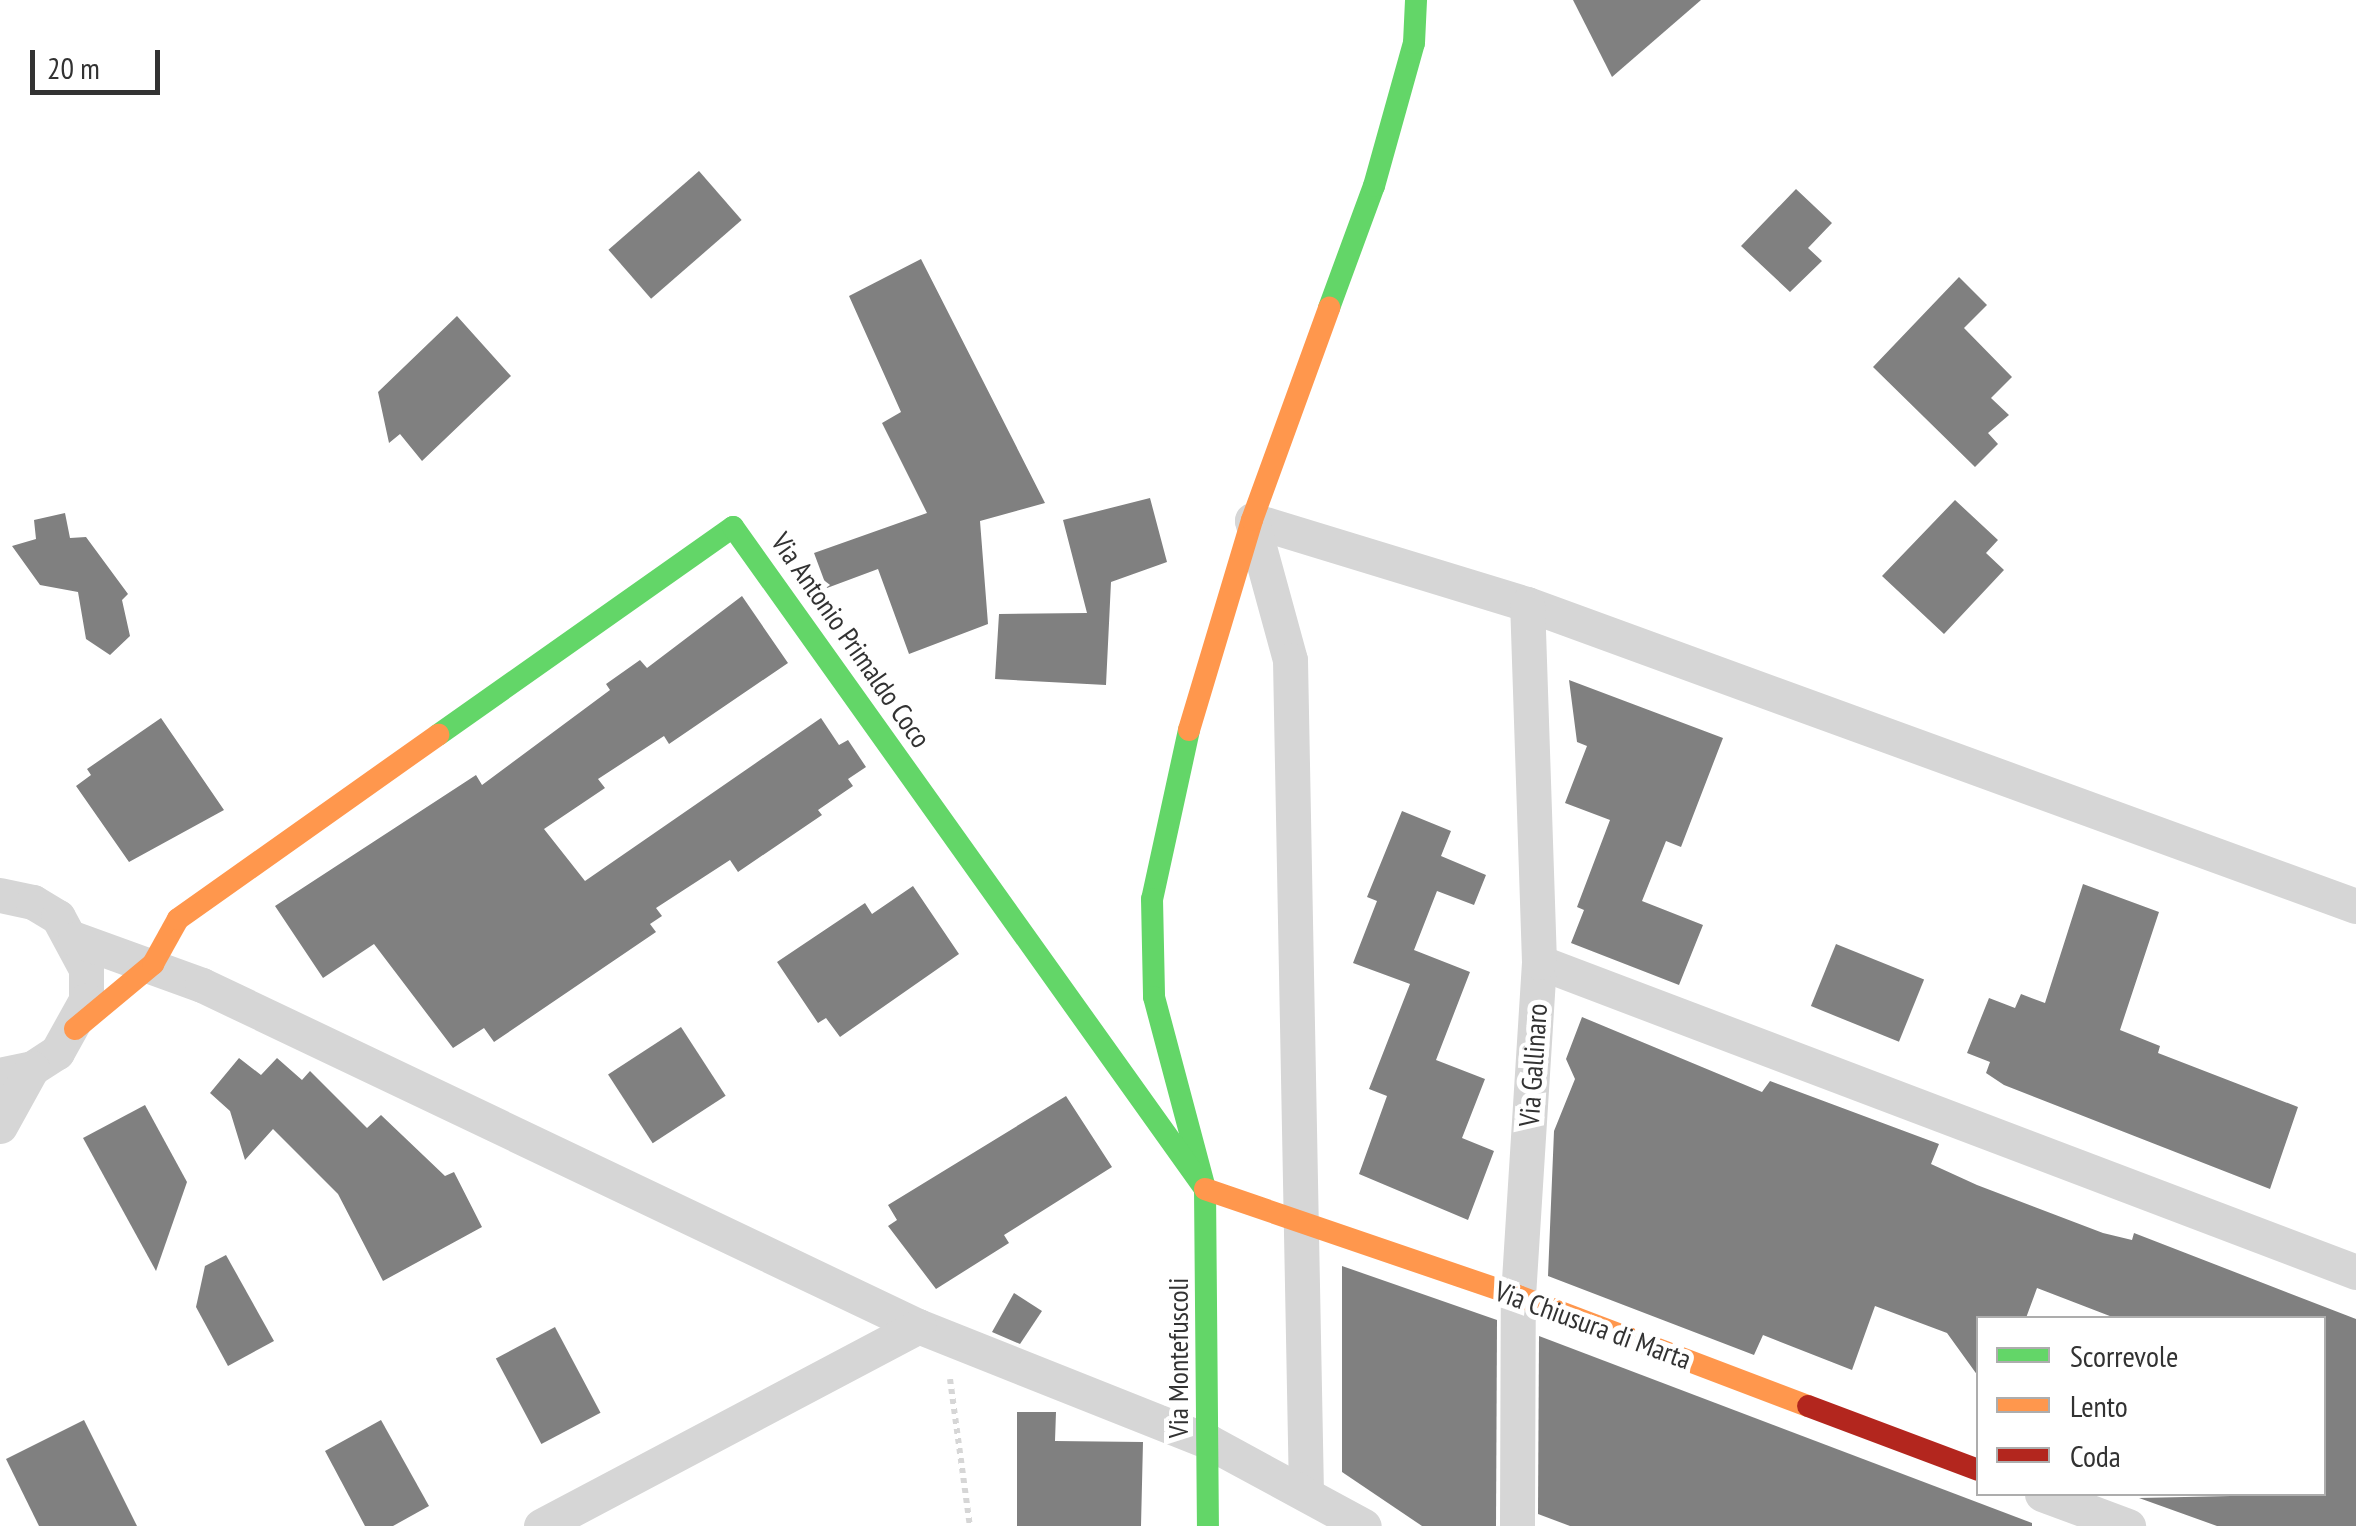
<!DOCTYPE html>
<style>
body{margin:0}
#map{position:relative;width:2356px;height:1526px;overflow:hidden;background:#fff;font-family:"PT Sans Narrow",sans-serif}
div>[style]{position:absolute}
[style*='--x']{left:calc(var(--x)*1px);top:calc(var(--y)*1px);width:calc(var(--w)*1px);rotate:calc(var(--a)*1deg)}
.building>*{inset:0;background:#808080;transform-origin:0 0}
.path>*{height:6px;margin-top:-3px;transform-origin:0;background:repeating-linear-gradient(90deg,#d6d6d6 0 5px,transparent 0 10px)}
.street>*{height:35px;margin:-17.5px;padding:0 17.5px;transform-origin:17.5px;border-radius:17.5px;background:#d6d6d6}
.fast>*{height:22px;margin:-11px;padding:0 11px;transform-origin:11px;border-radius:11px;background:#63d668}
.slow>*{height:22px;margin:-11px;padding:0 11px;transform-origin:11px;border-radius:11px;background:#ff974d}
.jam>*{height:22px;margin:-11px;padding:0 11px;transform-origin:11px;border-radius:11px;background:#b3261e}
span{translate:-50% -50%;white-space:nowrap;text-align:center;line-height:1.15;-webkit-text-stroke:10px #fff;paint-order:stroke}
.street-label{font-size:28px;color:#323232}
.legend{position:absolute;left:1976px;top:1316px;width:350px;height:180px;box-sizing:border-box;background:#fff;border:2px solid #adadad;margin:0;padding:12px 18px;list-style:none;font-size:30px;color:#323232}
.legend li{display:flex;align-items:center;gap:20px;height:50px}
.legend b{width:50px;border:2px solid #adadad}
.scale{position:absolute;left:30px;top:50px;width:130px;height:45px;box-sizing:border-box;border:5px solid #323232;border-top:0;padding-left:12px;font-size:30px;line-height:35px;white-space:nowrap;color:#323232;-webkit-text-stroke:8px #fff;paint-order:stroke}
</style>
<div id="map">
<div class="building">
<div style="clip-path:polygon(1573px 0,1701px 0,1612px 77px)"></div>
<div style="left:699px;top:171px;width:65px;height:120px;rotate:49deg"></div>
<div style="clip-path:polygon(1796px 189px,1832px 223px,1808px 248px,1822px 261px,1790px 292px,1741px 246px)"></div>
<div style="clip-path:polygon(921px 259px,1045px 503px,980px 521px,988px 624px,909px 654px,878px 569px,827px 588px,814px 553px,927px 513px,882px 423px,901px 412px,849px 296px)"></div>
<div style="clip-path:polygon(1959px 277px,1987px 305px,1964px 328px,2012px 377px,1991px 398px,2009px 415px,1988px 433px,1998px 444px,1975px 467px,1873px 367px)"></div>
<div style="clip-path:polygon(457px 316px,511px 376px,422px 461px,400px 434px,389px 443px,378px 392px)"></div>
<div style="clip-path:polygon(1150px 498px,1167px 562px,1111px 582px,1106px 685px,995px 679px,999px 614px,1087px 613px,1063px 520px)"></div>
<div style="clip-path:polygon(1955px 500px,1998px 540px,1986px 553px,2004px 570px,1944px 634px,1882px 576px)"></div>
<div style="clip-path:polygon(65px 513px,70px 538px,86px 537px,128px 594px,122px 600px,130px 636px,110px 655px,86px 639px,78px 592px,40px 585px,12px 546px,36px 539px,34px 520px)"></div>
<div style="clip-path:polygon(742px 596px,788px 663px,669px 744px,664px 736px,598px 779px,605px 788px,544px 829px,585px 881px,821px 718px,839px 745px,848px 740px,866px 767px,848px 779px,853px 786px,818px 810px,822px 815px,738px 872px,730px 860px,656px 908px,662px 916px,650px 924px,656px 932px,494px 1042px,484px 1028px,453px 1048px,374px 944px,323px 978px,275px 906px,476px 775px,482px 785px,610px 690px,606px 684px,640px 660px,647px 668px)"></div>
<div style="clip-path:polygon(1569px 680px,1723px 738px,1681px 847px,1666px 841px,1642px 901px,1703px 925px,1679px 985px,1571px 943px,1584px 910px,1577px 907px,1610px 820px,1565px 803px,1587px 746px,1577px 742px)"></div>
<div style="clip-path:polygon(161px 718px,224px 810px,129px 862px,76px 786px,91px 775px,87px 769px)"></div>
<div style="clip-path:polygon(1402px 811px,1451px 831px,1441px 856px,1486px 875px,1474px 905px,1437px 891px,1414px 950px,1470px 972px,1436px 1060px,1485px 1079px,1462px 1138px,1494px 1151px,1468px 1220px,1359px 1174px,1387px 1096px,1369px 1089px,1410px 984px,1353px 963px,1377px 901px,1367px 897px)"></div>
<div style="clip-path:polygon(2083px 884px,2159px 912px,2120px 1030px,2160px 1046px,2158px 1053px,2298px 1107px,2270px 1189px,2004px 1085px,1986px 1073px,1990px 1062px,1967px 1053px,1989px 998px,2015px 1008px,2021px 994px,2045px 1003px)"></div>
<div style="clip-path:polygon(913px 886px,959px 954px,840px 1037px,826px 1018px,818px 1023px,777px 962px,865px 903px,872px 914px)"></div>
<div style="left:1836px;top:944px;width:95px;height:67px;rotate:22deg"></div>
<div style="clip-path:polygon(1582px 1017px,1762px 1092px,1770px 1081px,1939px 1144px,1931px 1164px,1977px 1185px,2103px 1233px,2132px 1240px,2134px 1233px,2356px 1319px,2356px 1526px,2217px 1526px,2139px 1498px,2324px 1494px,2324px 1318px,2115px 1318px,2037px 1288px,2026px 1318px,1978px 1318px,1978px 1376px,1947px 1333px,1875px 1306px,1852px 1370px,1763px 1335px,1754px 1355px,1548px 1276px,1554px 1131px,1575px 1079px,1566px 1059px)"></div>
<div style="left:681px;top:1027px;width:82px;height:87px;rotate:57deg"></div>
<div style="clip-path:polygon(239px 1058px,261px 1075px,277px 1058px,302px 1080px,310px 1071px,367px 1128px,381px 1115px,445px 1176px,454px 1172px,482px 1227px,383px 1281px,338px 1194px,273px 1129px,245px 1160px,230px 1111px,210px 1093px)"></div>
<div style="clip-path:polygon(1066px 1096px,1112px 1167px,1004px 1235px,1009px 1243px,936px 1289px,888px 1226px,897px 1220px,888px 1205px)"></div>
<div style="clip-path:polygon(145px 1105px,187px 1182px,156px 1271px,83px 1138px)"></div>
<div style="clip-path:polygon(226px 1255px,274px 1341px,228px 1366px,196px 1307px,205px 1266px)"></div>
<div style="clip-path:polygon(1342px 1266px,1497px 1320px,1496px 1526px,1422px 1526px,1342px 1472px)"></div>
<div style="clip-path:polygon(1014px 1293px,1042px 1311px,1020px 1344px,992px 1332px)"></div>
<div style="left:555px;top:1327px;width:97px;height:67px;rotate:62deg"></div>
<div style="clip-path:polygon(1539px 1336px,2032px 1523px,2032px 1526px,1570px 1526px,1538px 1514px)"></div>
<div style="clip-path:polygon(1017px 1412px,1056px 1412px,1055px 1441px,1143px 1442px,1141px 1526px,1017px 1526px)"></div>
<div style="clip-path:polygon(84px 1420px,137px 1526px,39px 1526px,6px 1459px)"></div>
<div style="clip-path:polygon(381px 1420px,429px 1506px,393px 1526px,365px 1526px,325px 1451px)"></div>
</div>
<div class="path">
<div style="--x:950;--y:1379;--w:148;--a:82.3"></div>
</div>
<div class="street">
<div style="--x:1252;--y:520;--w:288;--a:17"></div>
<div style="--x:1527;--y:604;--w:882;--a:20.02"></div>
<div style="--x:1252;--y:521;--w:144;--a:74.7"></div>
<div style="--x:1290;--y:660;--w:834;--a:88.9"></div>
<div style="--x:0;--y:895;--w:34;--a:12"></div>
<div style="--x:33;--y:902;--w:29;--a:31"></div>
<div style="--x:58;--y:917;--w:59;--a:61.7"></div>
<div style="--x:86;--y:969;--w:31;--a:90"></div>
<div style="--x:86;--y:1000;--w:60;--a:119.1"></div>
<div style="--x:57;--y:1052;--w:30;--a:147"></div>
<div style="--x:32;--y:1068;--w:33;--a:168"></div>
<div style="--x:75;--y:939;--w:135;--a:19.9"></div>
<div style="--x:202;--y:985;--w:793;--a:25.47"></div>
<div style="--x:918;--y:1326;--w:313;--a:21.7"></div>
<div style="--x:1209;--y:1442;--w:176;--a:28.5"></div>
<div style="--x:1539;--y:962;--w:874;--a:20.78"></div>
<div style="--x:0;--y:1126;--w:66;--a:-61.1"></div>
<div style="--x:2042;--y:1494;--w:92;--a:20.4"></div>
<div style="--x:541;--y:1526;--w:427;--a:-27.9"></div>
<div style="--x:1517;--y:1526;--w:230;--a:-89.8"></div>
<div style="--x:1518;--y:1296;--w:335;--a:-86.4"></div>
<div style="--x:1539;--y:962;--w:358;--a:-91.9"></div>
</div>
<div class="fast">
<div style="--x:1329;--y:308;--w:130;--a:-69.8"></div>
<div style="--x:1374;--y:186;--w:148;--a:-74.4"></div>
<div style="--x:1414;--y:43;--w:43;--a:-87.3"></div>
<div style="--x:1189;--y:730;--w:173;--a:102.3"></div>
<div style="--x:1152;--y:899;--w:98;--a:88.8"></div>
<div style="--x:1154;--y:997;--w:199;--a:75.1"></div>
<div style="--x:1205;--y:1189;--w:337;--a:89.5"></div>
<div style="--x:438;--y:735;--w:361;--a:-35.2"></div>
<div style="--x:733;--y:527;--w:813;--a:54.51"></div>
</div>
<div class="slow">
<div style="--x:1189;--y:730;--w:219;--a:-73.3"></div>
<div style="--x:1252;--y:520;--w:226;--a:-70"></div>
<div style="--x:75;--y:1029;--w:102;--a:-39.8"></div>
<div style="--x:153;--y:964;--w:51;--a:-60.9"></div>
<div style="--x:178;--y:919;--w:319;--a:-35.3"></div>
<div style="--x:1205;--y:1189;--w:331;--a:18.9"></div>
<div style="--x:1518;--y:1296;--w:310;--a:20.8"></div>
</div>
<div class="jam">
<div style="--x:1808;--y:1406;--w:182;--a:20.6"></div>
</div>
<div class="street-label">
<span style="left:851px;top:640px;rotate:55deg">Via Antonio Primaldo Coco</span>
<span style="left:1533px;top:1065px;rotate:-86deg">Via Gallinaro</span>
<span style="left:1593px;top:1325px;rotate:20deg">Via Chiusura di Marta</span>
<span style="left:1178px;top:1358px;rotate:-90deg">Via Montefuscoli</span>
</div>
<ul class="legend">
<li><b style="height:12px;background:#63d668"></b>Scorrevole</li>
<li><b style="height:12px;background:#ff974d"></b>Lento</li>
<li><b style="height:12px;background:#b3261e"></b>Coda</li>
</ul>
<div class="scale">20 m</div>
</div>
